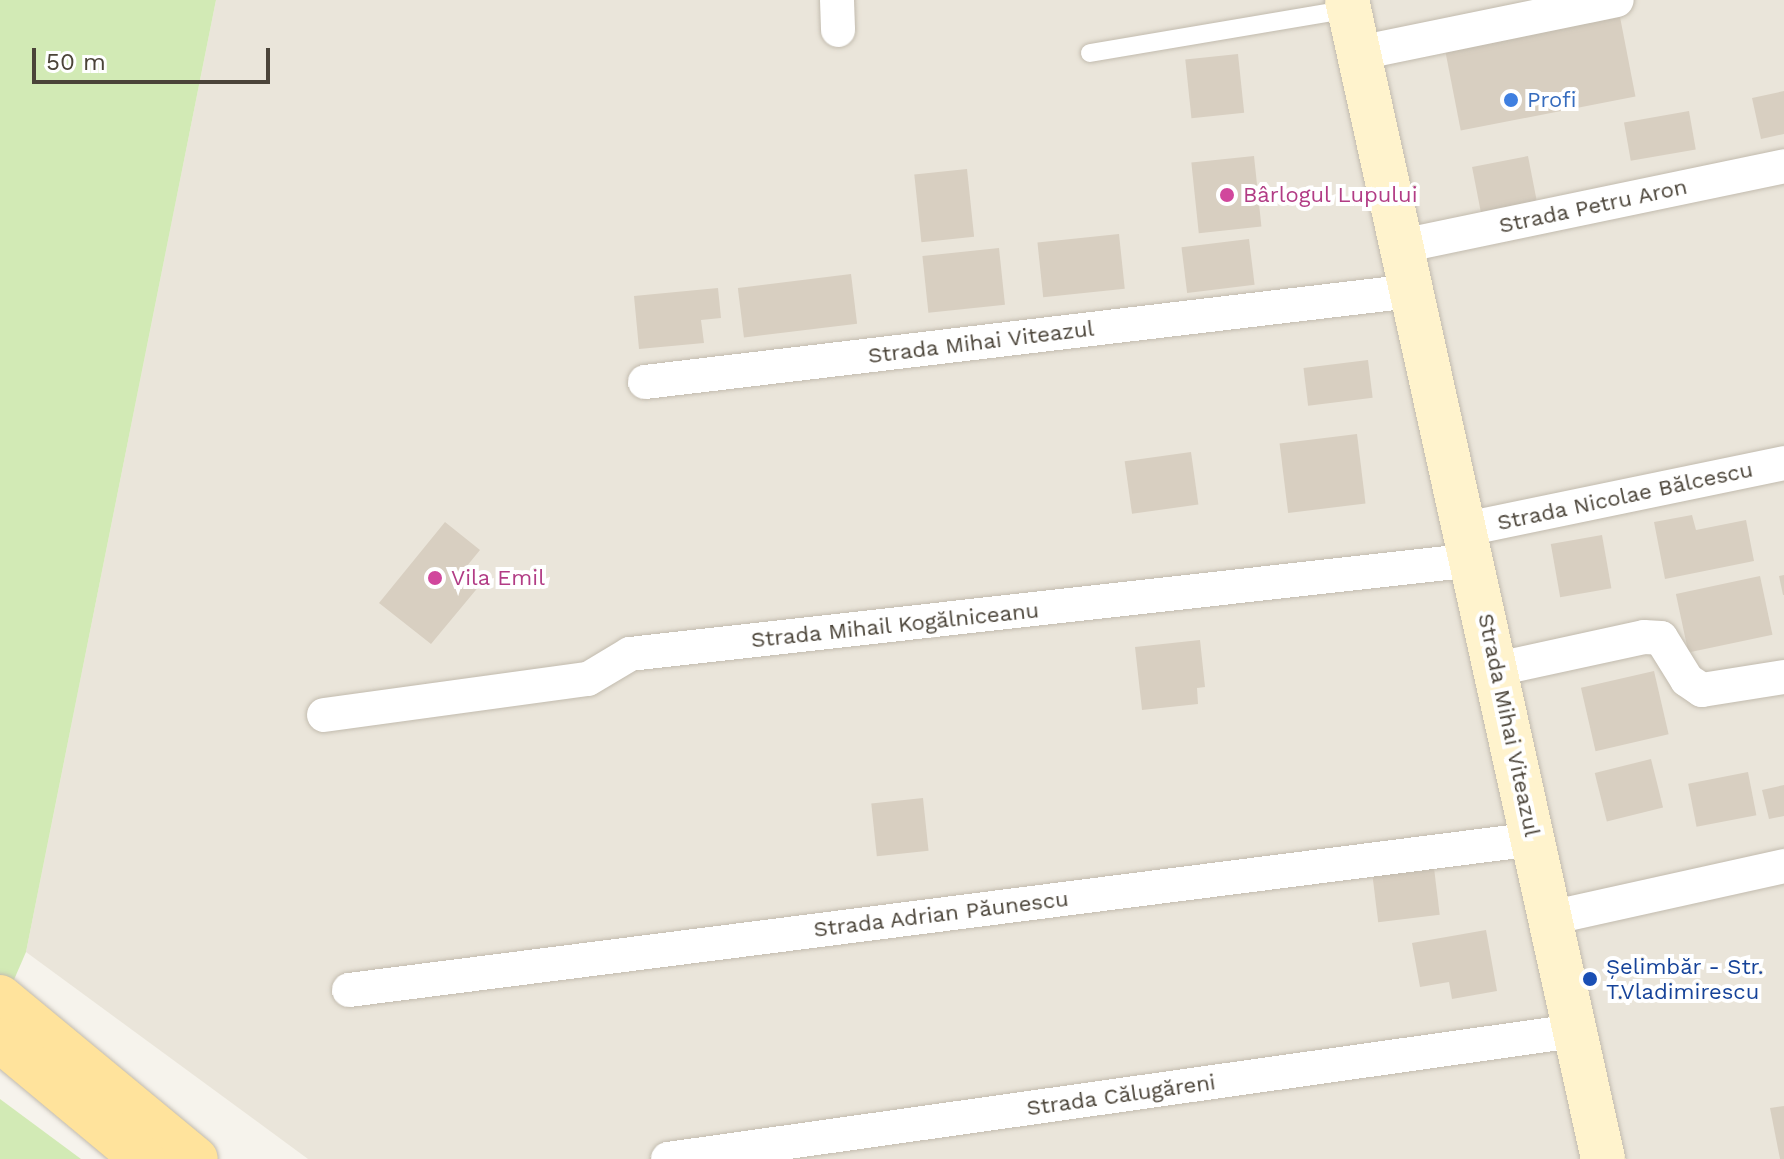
<!DOCTYPE html>
<meta charset="utf-8">
<style>
body{margin:0}
#map{position:relative;width:1784px;height:1159px;overflow:hidden;background:#f6f3ec;font-family:"Work Sans",sans-serif}
div>[style]{position:absolute}
[style*='--x']{left:calc(var(--x)*1px);top:calc(var(--y)*1px);width:calc(var(--w)*1px);rotate:calc(var(--a)*1deg)}
.residential>*{inset:0;background:#eae5da}
.green>*{inset:0;background:#d2eab5}
.building>*{inset:0;background:#d8cfc1;transform-origin:0 0}
.roads{filter:drop-shadow(0 0 2px #c2bbae) drop-shadow(0 0 2px #c2bbae)}
.lane>*{height:18px;margin:-9px;padding:0 9px;transform-origin:9px;border-radius:9px;background:#fff}
.street>*{height:34px;margin:-17px;padding:0 17px;transform-origin:17px;border-radius:17px;background:#fff}
.secondary>*{height:44px;margin:-22px;padding:0 22px;transform-origin:22px;border-radius:22px;background:#fff3cd}
.primary>*{height:44px;margin:-22px;padding:0 22px;transform-origin:22px;border-radius:22px;background:#ffe39c}
.dots>*{width:22px;height:22px;translate:-50% -50%;box-sizing:border-box;border:4px solid #fff;border-radius:50%}
span{translate:-50% -50%;white-space:nowrap;text-align:center;line-height:1.15;-webkit-text-stroke:8px #fff;paint-order:stroke}
.shop-label{font-size:22px;color:#366cbe}
.left{translate:0 -50%;text-align:left}
.hotel-label{font-size:22px;color:#b23c85}
.street-label{font-size:22px;color:#4b4439}
.transit-label{font-size:22px;color:#164399}
.scale{position:absolute;left:32px;top:48px;width:238px;height:36px;box-sizing:border-box;border:4px solid #4b4439;border-top:0;padding-left:10px;font-size:24px;line-height:28px;white-space:nowrap;color:#4b4439;-webkit-text-stroke:6px #fff;paint-order:stroke}
</style>
<div id="map">
<div class="residential">
<div style="clip-path:polygon(216px 0,1784px 0,1784px 1159px,308px 1159px,26px 952px)"></div>
</div>
<div class="green">
<div style="clip-path:polygon(0 0,216px 0,26px 952px,0 1012px)"></div>
<div style="clip-path:polygon(0 1099px,81px 1159px,0 1159px)"></div>
</div>
<div class="building">
<div style="left:1620px;top:17px;width:81px;height:178px;rotate:79deg"></div>
<div style="left:1238px;top:54px;width:59px;height:53px;rotate:84deg"></div>
<div style="clip-path:polygon(1784px 91px,1784px 134px,1761px 139px,1752px 98px)"></div>
<div style="left:1689px;top:111px;width:39px;height:66px;rotate:80deg"></div>
<div style="left:1254px;top:156px;width:71px;height:63px;rotate:84deg"></div>
<div style="left:1528px;top:156px;width:48px;height:57px;rotate:79deg"></div>
<div style="left:967px;top:169px;width:68px;height:53px;rotate:84deg"></div>
<div style="left:1119px;top:234px;width:55px;height:82px;rotate:84deg"></div>
<div style="left:1249px;top:239px;width:46px;height:68px;rotate:83deg"></div>
<div style="left:999px;top:248px;width:57px;height:77px;rotate:84deg"></div>
<div style="left:851px;top:274px;width:50px;height:114px;rotate:83deg"></div>
<div style="clip-path:polygon(718px 288px,721px 318px,701px 320px,704px 343px,639px 349px,634px 296px)"></div>
<div style="left:1368px;top:360px;width:38px;height:65px;rotate:83deg"></div>
<div style="left:1357px;top:434px;width:70px;height:78px;rotate:83deg"></div>
<div style="left:1191px;top:452px;width:53px;height:67px;rotate:82deg"></div>
<div style="clip-path:polygon(1692px 515px,1696px 530px,1746px 520px,1754px 561px,1665px 579px,1654px 522px)"></div>
<div style="clip-path:polygon(445px 522px,480px 550px,462px 572px,480px 585px,431px 644px,379px 603px)"></div>
<div style="left:1602px;top:535px;width:54px;height:52px;rotate:80deg"></div>
<div style="clip-path:polygon(1784px 575px,1784px 595px,1783px 595px,1779px 576px)"></div>
<div style="left:1760px;top:576px;width:60px;height:86px;rotate:78deg"></div>
<div style="clip-path:polygon(1200px 640px,1205px 687px,1197px 688px,1198px 704px,1142px 710px,1135px 647px)"></div>
<div style="left:1654px;top:671px;width:65px;height:75px;rotate:77deg"></div>
<div style="left:1651px;top:759px;width:50px;height:58px;rotate:76deg"></div>
<div style="left:1748px;top:772px;width:44px;height:61px;rotate:79deg"></div>
<div style="clip-path:polygon(1784px 785px,1784px 816px,1769px 819px,1762px 790px)"></div>
<div style="left:923px;top:798px;width:53px;height:52px;rotate:84deg"></div>
<div style="left:1434px;top:868px;width:47px;height:62px;rotate:83deg"></div>
<div style="clip-path:polygon(1486px 930px,1497px 991px,1452px 999px,1449px 982px,1420px 987px,1412px 943px)"></div>
<div style="clip-path:polygon(1784px 1106px,1784px 1159px,1780px 1159px,1770px 1108px)"></div>
</div>
<div class="roads">
<div class="lane">
<div style="--x:1090;--y:53;--w:263;--a:-9.6"></div>
</div>
<div class="street">
<div style="--x:837;--y:0;--w:30;--a:88"></div>
<div style="--x:1359;--y:53;--w:263;--a:-11.6"></div>
<div style="--x:1402;--y:246;--w:390;--a:-11.8"></div>
<div style="--x:645;--y:382;--w:772;--a:-6.77"></div>
<div style="--x:1466;--y:529;--w:325;--a:-11.7"></div>
<div style="--x:1497;--y:669;--w:150;--a:-12.3"></div>
<div style="--x:1644;--y:637;--w:17;--a:3"></div>
<div style="--x:1661;--y:638;--w:49;--a:58.2"></div>
<div style="--x:1687;--y:680;--w:18;--a:34"></div>
<div style="--x:1702;--y:690;--w:83;--a:-9"></div>
<div style="--x:324;--y:715;--w:266;--a:-7.8"></div>
<div style="--x:588;--y:679;--w:49;--a:-30.8"></div>
<div style="--x:630;--y:654;--w:848;--a:-6.36"></div>
<div style="--x:1550;--y:918;--w:240;--a:-12.5"></div>
<div style="--x:349;--y:990;--w:1195;--a:-7.26"></div>
<div style="--x:668;--y:1159;--w:915;--a:-8.04"></div>
</div>
<div class="secondary">
<div style="--x:1347;--y:0;--w:1187;--a:77.54"></div>
</div>
<div class="primary">
<div style="--x:0;--y:997;--w:254;--a:39.6"></div>
<div style="--x:0;--y:1040;--w:186;--a:39.8"></div>
</div>
</div>
<div class="dots">
<div style="left:1511px;top:100px;background:#3f7fe0"></div>
<div style="left:1227px;top:195px;background:#d1479c"></div>
<div style="left:435px;top:578px;background:#d1479c"></div>
<div style="left:1590px;top:979px;background:#1a4fb4"></div>
</div>
<div class="shop-label">
<span class="left" style="left:1527px;top:100px">Profi</span>
</div>
<div class="hotel-label">
<span class="left" style="left:1243px;top:195px">Bârlogul Lupului</span>
<span class="left" style="left:451px;top:578px">Vila Emil</span>
</div>
<div class="street-label">
<span style="left:1593px;top:206px;rotate:-12deg">Strada Petru Aron</span>
<span style="left:981px;top:342px;rotate:-7deg">Strada Mihai Viteazul</span>
<span style="left:1625px;top:496px;rotate:-12deg">Strada Nicolae Bălcescu</span>
<span style="left:895px;top:625px;rotate:-6deg">Strada Mihail Kogălniceanu</span>
<span style="left:1509px;top:725px;rotate:78deg">Strada Mihai Viteazul</span>
<span style="left:941px;top:914px;rotate:-7deg">Strada Adrian Păunescu</span>
<span style="left:1121px;top:1095px;rotate:-8deg">Strada Călugăreni</span>
</div>
<div class="transit-label">
<span class="left" style="left:1606px;top:979px">Șelimbăr - Str.<br>T.Vladimirescu</span>
</div>
<div class="scale">50 m</div>
</div>
